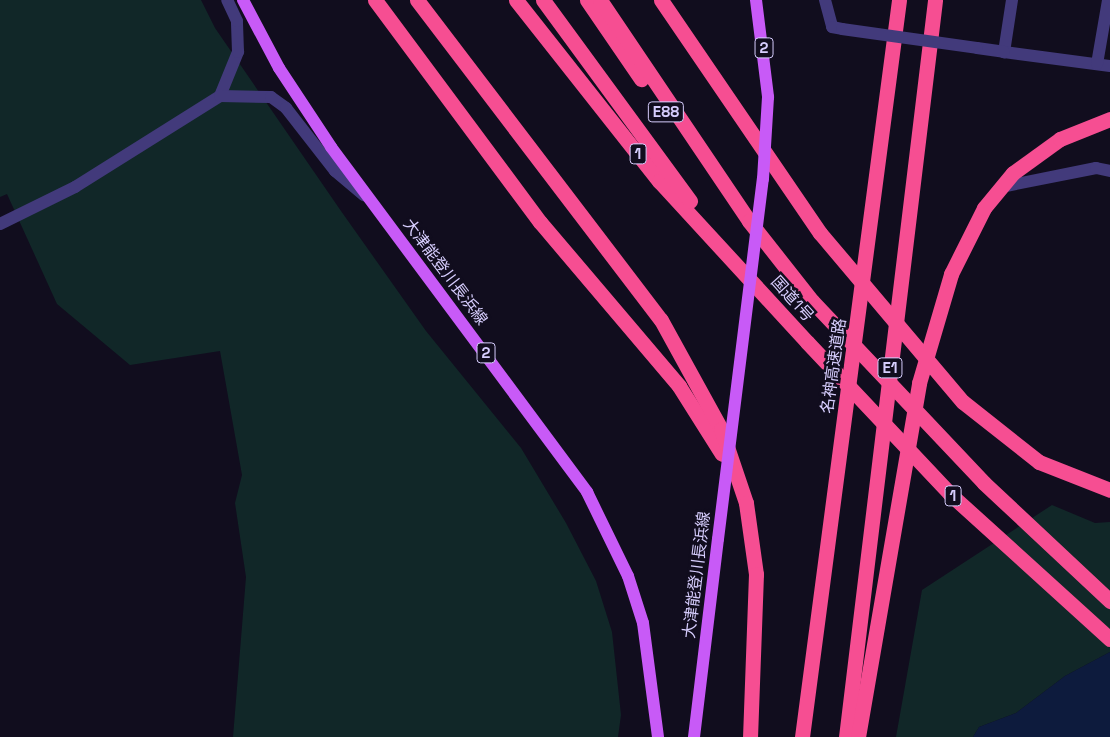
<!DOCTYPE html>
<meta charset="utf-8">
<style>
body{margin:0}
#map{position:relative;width:1110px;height:737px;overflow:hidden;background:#110d1e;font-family:"Space Grotesk","Noto Sans JP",sans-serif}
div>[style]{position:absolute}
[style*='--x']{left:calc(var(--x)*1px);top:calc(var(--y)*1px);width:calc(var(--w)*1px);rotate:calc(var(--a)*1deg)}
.green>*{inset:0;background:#112728}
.water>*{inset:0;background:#0d1b3d}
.minor>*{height:12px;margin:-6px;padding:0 6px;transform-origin:6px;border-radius:6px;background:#423a7b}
.major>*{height:12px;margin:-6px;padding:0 6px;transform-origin:6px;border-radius:6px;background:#c85af7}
.highway>*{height:15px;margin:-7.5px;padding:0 7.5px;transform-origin:7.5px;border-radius:7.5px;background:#f64e92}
.minor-bridge>*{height:12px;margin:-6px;padding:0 6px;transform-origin:6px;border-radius:6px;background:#423a7b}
.major-bridge>*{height:12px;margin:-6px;padding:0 6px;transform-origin:6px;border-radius:6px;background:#c85af7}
.highway-bridge>*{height:15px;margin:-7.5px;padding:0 7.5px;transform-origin:7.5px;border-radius:7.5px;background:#f64e92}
span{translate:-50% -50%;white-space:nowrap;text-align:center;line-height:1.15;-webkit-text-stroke:5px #110d1e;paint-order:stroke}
.shield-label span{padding:1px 4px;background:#110d1e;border:1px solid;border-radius:4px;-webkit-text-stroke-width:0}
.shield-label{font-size:15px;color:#d6cdfd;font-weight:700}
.street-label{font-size:16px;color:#d6cdfd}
</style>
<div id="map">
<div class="green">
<div style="clip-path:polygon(0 0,201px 0,215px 28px,341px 211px,426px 331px,521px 448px,566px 523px,596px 581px,612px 632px,621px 715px,618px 737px,233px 737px,246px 577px,235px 503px,242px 475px,220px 351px,130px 365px,57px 304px,7px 194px,0 197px)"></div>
<div style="clip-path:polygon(1052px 505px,1095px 523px,1110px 522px,1110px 652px,1065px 676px,1016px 713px,979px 727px,973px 737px,896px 737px,922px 590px)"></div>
</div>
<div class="water">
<div style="clip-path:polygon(1110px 652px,1110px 737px,973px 737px,979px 727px,1016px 713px,1065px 676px)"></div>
</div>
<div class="minor">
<div style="--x:825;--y:0;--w:28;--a:75"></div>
<div style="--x:832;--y:27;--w:10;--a:11"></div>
<div style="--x:1012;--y:0;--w:53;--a:98.7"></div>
<div style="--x:1004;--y:52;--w:107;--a:7.5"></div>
<div style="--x:977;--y:48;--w:27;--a:8"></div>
<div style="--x:1097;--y:64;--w:65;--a:-80.2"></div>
<div style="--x:220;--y:96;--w:48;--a:-67.8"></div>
<div style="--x:238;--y:52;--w:31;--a:-92"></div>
<div style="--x:237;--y:21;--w:23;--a:-115"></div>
<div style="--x:1001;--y:187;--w:97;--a:-11.3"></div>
<div style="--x:1096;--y:168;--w:14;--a:12"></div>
<div style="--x:0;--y:224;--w:84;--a:-26.3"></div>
<div style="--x:75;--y:187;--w:171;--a:-32.1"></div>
<div style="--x:220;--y:96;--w:51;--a:1.1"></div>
<div style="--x:271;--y:97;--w:19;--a:36"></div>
<div style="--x:286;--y:108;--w:80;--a:52.1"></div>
<div style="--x:335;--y:171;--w:38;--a:40"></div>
</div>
<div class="major">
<div style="--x:243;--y:0;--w:77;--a:62.1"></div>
<div style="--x:279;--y:68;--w:95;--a:56.6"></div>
<div style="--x:331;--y:147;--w:430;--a:53.4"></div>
<div style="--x:587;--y:492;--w:93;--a:64"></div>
<div style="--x:628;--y:576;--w:49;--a:72.3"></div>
<div style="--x:643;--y:623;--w:115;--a:82.5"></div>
<div style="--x:756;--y:0;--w:98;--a:82.9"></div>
<div style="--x:694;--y:737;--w:199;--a:-83.1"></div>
</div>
<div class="highway">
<div style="--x:375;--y:0;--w:277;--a:53.4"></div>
<div style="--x:540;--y:222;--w:215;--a:49.7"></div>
<div style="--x:679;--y:386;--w:80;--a:57.7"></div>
<div style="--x:417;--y:0;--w:402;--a:52.7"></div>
<div style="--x:661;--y:320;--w:124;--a:61.2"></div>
<div style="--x:721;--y:429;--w:78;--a:71.3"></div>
<div style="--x:746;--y:503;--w:72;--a:82"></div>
<div style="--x:756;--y:574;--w:163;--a:92.1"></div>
<div style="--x:516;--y:0;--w:231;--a:51.7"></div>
<div style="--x:659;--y:181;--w:219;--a:47.4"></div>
<div style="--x:543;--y:0;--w:249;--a:53.8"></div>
<div style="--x:587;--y:0;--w:96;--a:55.6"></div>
<div style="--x:600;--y:0;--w:267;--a:56"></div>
<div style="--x:749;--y:221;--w:102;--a:51.8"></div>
<div style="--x:661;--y:0;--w:282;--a:55.7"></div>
<div style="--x:963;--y:402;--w:97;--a:38.3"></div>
<div style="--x:1039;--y:462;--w:76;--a:21.5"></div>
<div style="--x:802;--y:737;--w:743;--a:-82.5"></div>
<div style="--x:846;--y:737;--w:742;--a:-83.11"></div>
<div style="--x:858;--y:737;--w:359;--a:-80.2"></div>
<div style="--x:919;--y:383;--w:114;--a:-73.6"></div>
<div style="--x:951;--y:274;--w:74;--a:-63.4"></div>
<div style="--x:984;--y:208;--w:45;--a:-50.4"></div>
<div style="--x:1013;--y:173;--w:58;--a:-35.9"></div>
<div style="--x:1060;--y:139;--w:54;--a:-21.8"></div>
</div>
<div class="minor-bridge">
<div style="--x:842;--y:29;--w:136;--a:8"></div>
</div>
<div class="major-bridge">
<div style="--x:718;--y:539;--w:363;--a:-82.9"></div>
<div style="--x:763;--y:179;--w:82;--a:-86.5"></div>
</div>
<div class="highway-bridge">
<div style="--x:820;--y:233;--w:221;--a:49.8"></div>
<div style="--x:812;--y:301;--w:250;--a:46.6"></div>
<div style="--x:984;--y:483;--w:173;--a:43.1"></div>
<div style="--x:807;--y:342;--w:209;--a:46.7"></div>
<div style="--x:950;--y:494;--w:216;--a:42.2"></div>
</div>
<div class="shield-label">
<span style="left:764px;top:48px">2</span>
<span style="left:666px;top:112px">E88</span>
<span style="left:638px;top:154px">1</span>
<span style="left:486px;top:353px">2</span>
<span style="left:890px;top:368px">E1</span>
<span style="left:953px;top:496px">1</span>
</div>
<div class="street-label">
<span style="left:445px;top:272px;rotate:53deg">大津能登川長浜線</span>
<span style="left:792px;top:299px;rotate:48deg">国道1号</span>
<span style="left:834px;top:366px;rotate:-82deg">名神高速道路</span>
<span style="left:697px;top:575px;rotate:-83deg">大津能登川長浜線</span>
</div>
</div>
